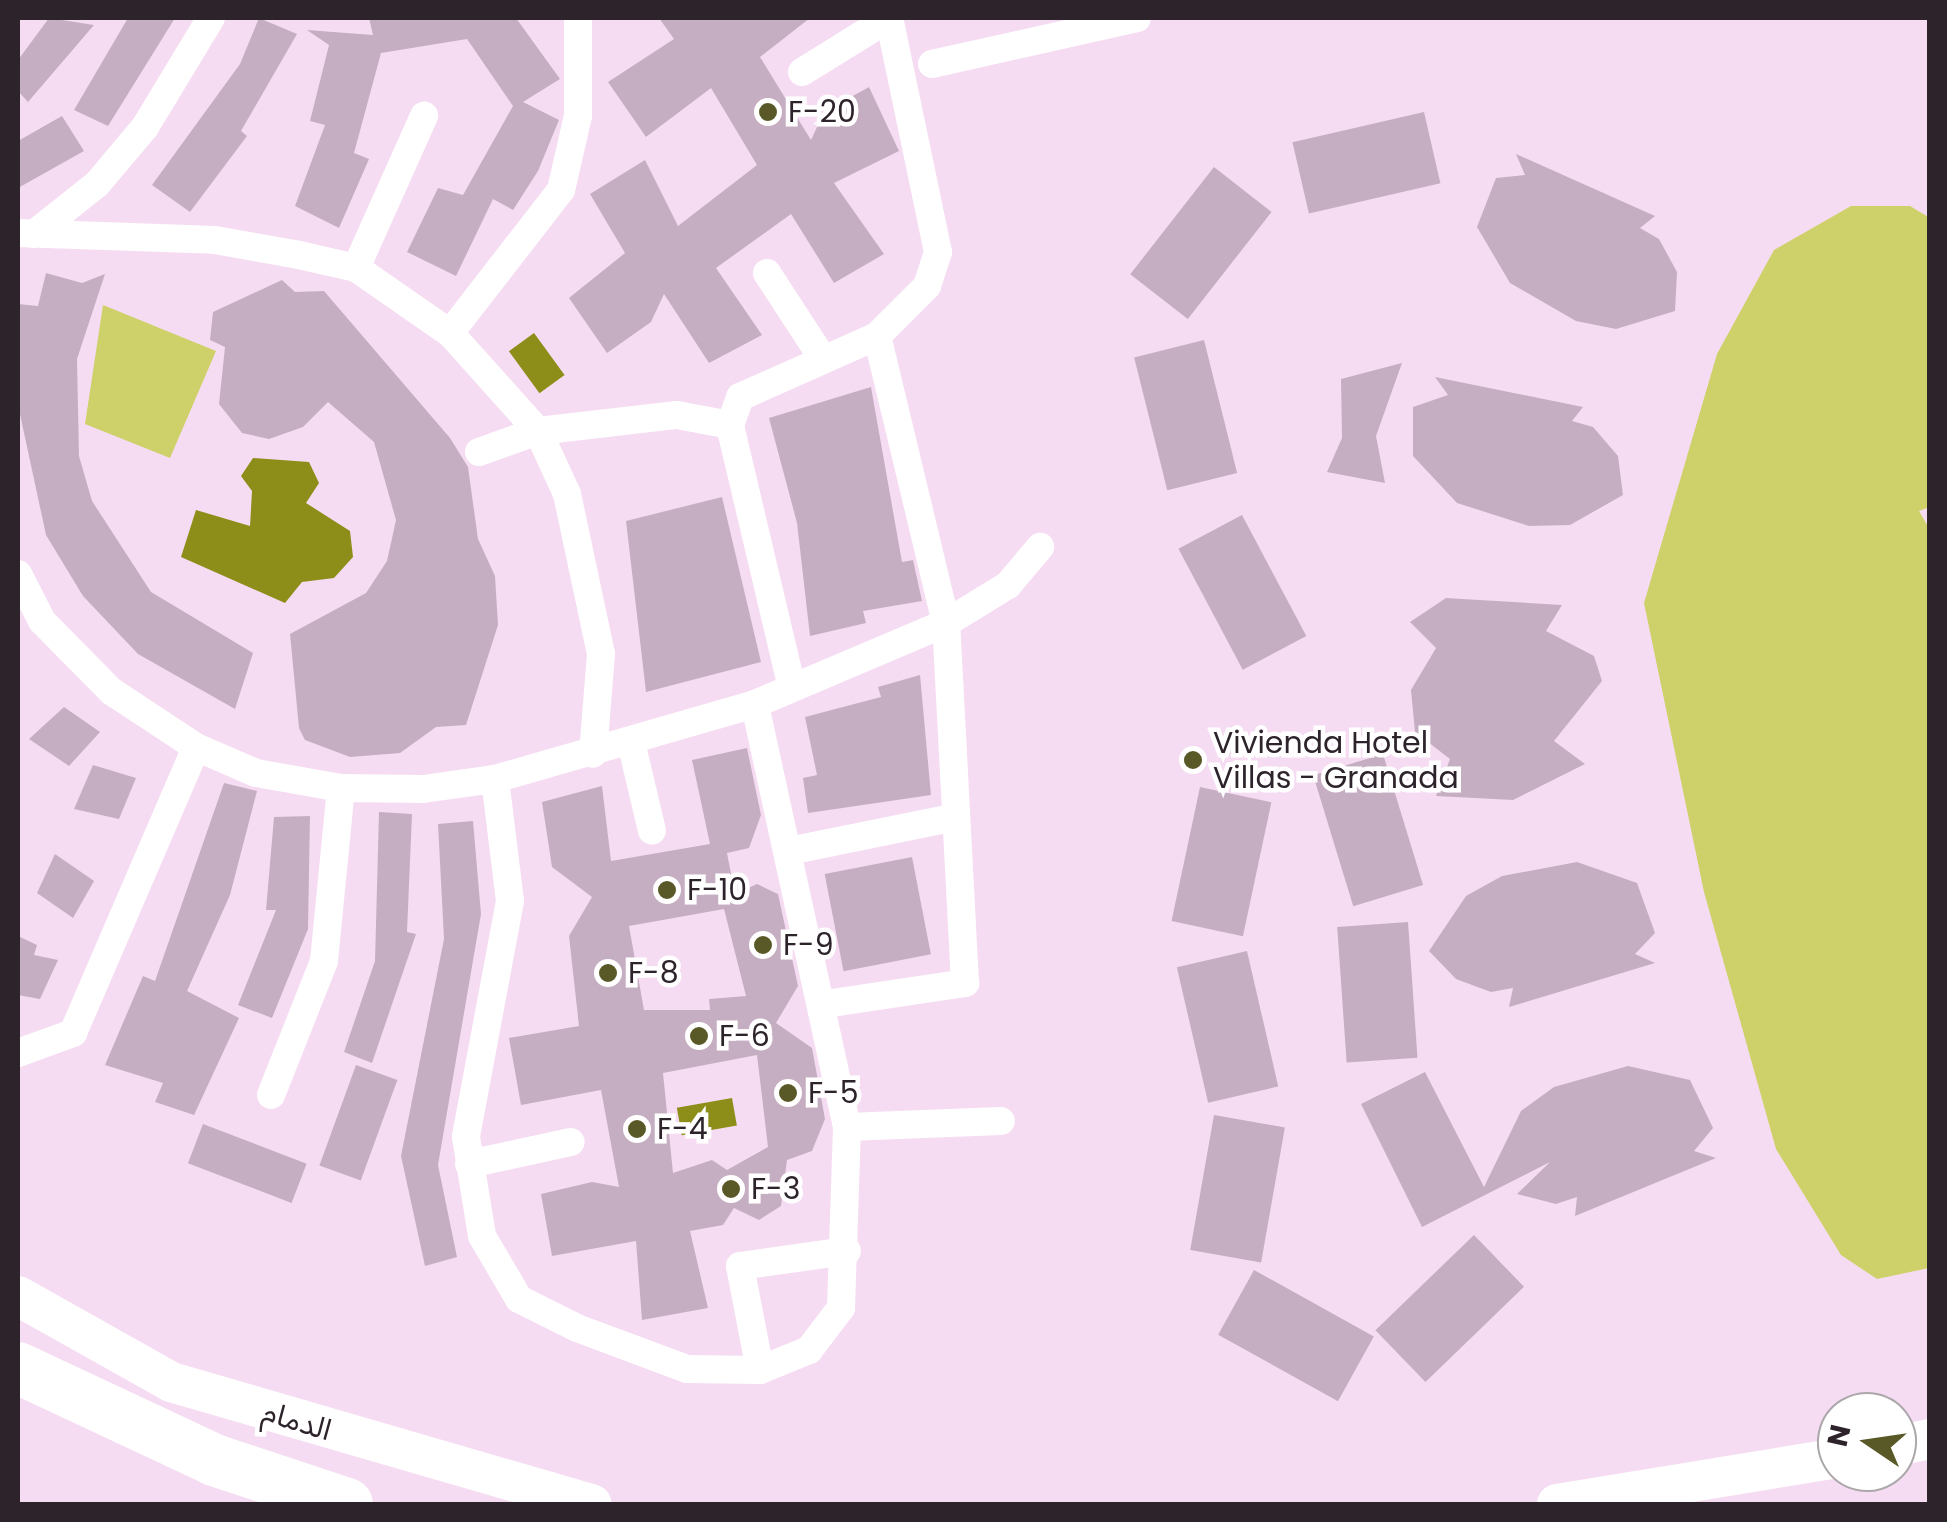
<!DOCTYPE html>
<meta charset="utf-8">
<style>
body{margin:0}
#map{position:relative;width:1947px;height:1522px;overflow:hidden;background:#f6dcf2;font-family:Poppins,"Noto Sans Arabic",sans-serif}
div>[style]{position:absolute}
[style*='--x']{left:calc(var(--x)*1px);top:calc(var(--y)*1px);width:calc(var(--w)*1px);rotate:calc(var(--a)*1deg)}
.green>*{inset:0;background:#ced169}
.water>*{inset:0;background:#8d8e19;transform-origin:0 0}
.building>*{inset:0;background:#c6aec2;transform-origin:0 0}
.street>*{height:28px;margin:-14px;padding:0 14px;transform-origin:14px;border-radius:14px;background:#fff}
.secondary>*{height:40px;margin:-20px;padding:0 20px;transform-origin:20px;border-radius:20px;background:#fff}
.highway>*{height:52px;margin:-26px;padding:0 26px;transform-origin:26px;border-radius:26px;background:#fff}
.dots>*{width:28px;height:28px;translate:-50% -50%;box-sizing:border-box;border:5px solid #fff;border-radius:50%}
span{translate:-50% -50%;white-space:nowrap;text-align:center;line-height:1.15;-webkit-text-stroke:9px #fff;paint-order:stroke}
.poi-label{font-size:30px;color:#2d232b}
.left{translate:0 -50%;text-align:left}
.street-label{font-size:30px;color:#2d232b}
.frame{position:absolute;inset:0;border:20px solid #2d232b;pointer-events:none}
.north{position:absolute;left:1817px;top:1392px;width:100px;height:100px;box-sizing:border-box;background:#fff;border:2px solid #aba7aa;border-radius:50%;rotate:283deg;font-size:28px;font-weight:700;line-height:40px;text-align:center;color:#2d232b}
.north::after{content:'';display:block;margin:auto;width:35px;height:45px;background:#585926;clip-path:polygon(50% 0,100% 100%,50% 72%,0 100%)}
</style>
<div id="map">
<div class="green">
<div style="clip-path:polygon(1851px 206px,1910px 206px,1930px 218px,1930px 507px,1919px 511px,1930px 530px,1929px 1268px,1877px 1279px,1841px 1255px,1776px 1149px,1704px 892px,1644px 603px,1717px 354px,1774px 250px)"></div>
<div style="clip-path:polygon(103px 305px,216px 351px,170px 458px,85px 424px)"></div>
</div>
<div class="water">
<div style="left:534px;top:333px;width:52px;height:31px;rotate:54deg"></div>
<div style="clip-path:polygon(253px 458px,309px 462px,319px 483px,306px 503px,350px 531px,353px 557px,334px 578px,302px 582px,285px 603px,181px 557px,196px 510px,250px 526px,252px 491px,241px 476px)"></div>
<div style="left:732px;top:1098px;width:28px;height:56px;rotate:80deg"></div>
</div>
<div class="building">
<div style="clip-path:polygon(49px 18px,94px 25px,28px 102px,18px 91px,18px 60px)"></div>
<div style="clip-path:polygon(128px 18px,175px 18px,108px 126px,74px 110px)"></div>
<div style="clip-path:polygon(259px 18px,297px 34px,241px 131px,247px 136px,190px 212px,152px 185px,240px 64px)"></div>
<div style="clip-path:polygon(369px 18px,516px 18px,560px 79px,523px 102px,559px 120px,538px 171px,513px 210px,493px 199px,456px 276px,407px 252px,438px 188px,463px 195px,513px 106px,467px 39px,381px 53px,354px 153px,369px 159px,339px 228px,295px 206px,325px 125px,310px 121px,329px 45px,307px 30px,373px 35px)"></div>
<div style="clip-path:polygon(659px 18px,810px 18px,760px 57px,811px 140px,824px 112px,869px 87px,899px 151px,834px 183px,884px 254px,834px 283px,791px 214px,716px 268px,762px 335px,709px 363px,664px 294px,651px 322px,607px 353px,569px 298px,625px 253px,590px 194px,645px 160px,678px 226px,757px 165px,711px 88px,646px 137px,608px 82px,674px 39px)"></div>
<div style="left:1424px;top:112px;width:73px;height:135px;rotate:77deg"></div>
<div style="clip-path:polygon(62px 116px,84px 151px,18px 188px,18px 141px)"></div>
<div style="clip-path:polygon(1516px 154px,1655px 216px,1640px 228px,1659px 239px,1677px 272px,1675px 311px,1616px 329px,1576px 321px,1510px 283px,1477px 227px,1496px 178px,1525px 175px)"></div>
<div style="left:1214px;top:167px;width:73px;height:136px;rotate:38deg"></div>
<div style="clip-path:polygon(46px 273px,82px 283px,105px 274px,77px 359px,79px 456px,92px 501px,151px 592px,253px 653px,235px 709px,138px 654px,83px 596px,46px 535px,18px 405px,18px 304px,38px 306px)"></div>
<div style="clip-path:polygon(282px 280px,295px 292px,324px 291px,450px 438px,468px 467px,478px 539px,495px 576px,498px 625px,466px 725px,436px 727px,400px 753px,350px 757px,305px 740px,299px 728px,290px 634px,366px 593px,387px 561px,396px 520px,374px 442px,328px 402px,303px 427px,269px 439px,242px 433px,219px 404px,225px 347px,210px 340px,213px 312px)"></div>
<div style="left:1204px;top:340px;width:137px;height:72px;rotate:76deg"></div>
<div style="clip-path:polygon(1402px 363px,1376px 436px,1385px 483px,1327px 472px,1342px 438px,1341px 379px)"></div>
<div style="clip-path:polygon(1435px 377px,1583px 407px,1572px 421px,1593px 427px,1618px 456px,1623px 495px,1570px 525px,1529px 526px,1457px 503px,1413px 456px,1413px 407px,1448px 395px)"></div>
<div style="clip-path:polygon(871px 387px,902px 562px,913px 560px,922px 601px,863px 611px,866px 623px,810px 636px,797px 523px,769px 418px)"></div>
<div style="clip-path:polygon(722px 497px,761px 662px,646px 692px,626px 521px)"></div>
<div style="left:1242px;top:515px;width:137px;height:72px;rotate:62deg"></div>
<div style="clip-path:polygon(1446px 598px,1562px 605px,1546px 631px,1594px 656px,1602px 681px,1554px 741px,1585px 764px,1513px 800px,1436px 796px,1450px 759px,1415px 732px,1411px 690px,1436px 648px,1410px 622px)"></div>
<div style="clip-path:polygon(920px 675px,931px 795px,808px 813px,803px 778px,817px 775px,805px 717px,881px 697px,878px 687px)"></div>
<div style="clip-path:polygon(64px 707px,100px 732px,69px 766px,29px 739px)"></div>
<div style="clip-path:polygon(evenodd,747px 748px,761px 815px,749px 848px,727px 853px,735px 894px,757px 884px,778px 894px,798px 986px,776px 1023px,812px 1048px,825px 1119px,812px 1151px,787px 1160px,781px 1206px,759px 1220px,734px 1208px,723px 1225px,690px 1231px,708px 1308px,642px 1320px,636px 1241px,552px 1256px,541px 1194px,592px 1182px,619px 1187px,601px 1090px,521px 1105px,509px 1038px,579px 1026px,569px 936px,592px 897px,552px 867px,542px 802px,602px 786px,611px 861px,710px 844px,692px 760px,747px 748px,724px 909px,746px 996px,709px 999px,710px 1010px,644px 1010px,629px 926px,724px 909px,747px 748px,757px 1055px,768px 1147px,727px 1170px,712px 1160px,673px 1173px,663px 1073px,757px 1055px)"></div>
<div style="left:1383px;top:754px;width:137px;height:73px;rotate:73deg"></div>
<div style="clip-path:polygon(93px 765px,136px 778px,119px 819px,74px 809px)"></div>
<div style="clip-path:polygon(224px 783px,257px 791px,230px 895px,187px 991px,239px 1018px,194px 1115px,155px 1102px,163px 1083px,105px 1065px,143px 976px,155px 981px)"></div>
<div style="left:1200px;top:787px;width:73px;height:137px;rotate:12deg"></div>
<div style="clip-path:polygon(379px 812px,412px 814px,407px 932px,416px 934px,372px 1063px,344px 1052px,375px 961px)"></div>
<div style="clip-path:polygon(310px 816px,308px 929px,272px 1018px,238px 1005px,276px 910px,266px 910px,274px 817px)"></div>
<div style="clip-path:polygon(473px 821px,481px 914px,438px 1165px,457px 1257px,425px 1266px,401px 1156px,444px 939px,438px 824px)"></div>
<div style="clip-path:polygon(55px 854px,94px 881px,73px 918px,37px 893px)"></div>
<div style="left:912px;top:857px;width:99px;height:89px;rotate:79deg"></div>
<div style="clip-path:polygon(1577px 862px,1637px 883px,1655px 933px,1635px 954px,1655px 963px,1509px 1007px,1513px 988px,1491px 992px,1456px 979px,1429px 951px,1466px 896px,1502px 876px)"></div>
<div style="left:1408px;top:922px;width:136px;height:71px;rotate:86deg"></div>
<div style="clip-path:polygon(18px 936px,37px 945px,34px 955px,58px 960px,40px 999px,18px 995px)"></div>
<div style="left:1247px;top:951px;width:139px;height:72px;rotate:77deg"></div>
<div style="left:356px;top:1065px;width:44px;height:107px;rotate:20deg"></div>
<div style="clip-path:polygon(1628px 1066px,1690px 1080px,1713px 1128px,1694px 1151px,1716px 1158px,1575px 1216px,1577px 1197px,1556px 1204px,1517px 1194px,1550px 1162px,1422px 1227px,1361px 1104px,1425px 1072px,1484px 1187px,1521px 1111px,1554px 1087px)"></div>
<div style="left:1214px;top:1115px;width:72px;height:137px;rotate:10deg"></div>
<div style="left:203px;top:1124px;width:111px;height:42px;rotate:21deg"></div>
<div style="left:1474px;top:1235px;width:72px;height:137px;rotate:46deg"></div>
<div style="left:1254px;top:1270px;width:137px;height:74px;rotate:29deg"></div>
</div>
<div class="street">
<div style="--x:932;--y:64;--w:210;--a:-12.6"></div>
<div style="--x:802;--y:72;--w:102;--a:-31.8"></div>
<div style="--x:18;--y:233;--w:197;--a:2"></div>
<div style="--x:215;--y:240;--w:85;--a:10.1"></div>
<div style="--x:299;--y:255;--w:58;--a:12.8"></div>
<div style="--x:356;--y:268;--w:114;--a:34.7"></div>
<div style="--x:450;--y:333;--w:132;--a:48.1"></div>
<div style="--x:538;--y:431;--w:69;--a:65.3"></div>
<div style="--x:567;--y:494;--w:164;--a:78"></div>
<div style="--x:601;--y:654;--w:100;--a:94.6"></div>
<div style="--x:34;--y:234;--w:80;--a:-38.4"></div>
<div style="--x:97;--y:184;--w:75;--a:-49.9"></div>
<div style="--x:145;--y:127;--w:127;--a:-58.8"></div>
<div style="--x:356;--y:268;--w:167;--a:-65.9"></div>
<div style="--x:767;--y:273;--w:103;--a:56.9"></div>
<div style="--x:450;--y:333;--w:181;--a:-52.2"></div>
<div style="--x:561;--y:190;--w:76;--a:-77.1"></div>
<div style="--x:578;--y:116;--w:98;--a:-90"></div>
<div style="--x:479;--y:452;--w:63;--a:-19.6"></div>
<div style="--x:538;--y:431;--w:140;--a:-6.6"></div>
<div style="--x:677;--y:415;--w:54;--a:10.7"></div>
<div style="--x:18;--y:574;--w:53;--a:62.9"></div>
<div style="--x:42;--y:621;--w:98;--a:45.4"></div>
<div style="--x:111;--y:691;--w:102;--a:33.4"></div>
<div style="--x:196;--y:747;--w:65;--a:23.4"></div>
<div style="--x:256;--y:773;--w:86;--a:10"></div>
<div style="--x:341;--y:788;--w:82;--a:0.7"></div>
<div style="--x:423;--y:789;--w:73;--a:-7.9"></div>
<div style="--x:495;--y:779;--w:271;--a:-16.1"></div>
<div style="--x:755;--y:704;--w:207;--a:-23"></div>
<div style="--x:946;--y:623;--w:73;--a:-31.5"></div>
<div style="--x:1008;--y:585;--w:50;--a:-49.9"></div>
<div style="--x:792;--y:688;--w:270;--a:-103.3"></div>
<div style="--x:730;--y:425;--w:30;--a:-70"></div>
<div style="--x:740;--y:397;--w:150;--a:-24"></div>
<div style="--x:877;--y:336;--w:71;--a:-45"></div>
<div style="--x:927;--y:286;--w:36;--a:-72"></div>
<div style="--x:938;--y:252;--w:239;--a:-101.8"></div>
<div style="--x:631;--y:742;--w:91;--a:76.7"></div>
<div style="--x:495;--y:779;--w:123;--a:83"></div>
<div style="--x:510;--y:901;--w:240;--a:100.6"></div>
<div style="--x:466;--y:1137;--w:100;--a:80.8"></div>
<div style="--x:482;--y:1236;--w:73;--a:59.6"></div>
<div style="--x:519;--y:1299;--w:65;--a:26.6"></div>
<div style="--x:577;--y:1328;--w:117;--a:20.4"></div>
<div style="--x:687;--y:1369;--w:73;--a:0.8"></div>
<div style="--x:760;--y:1370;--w:53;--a:-22.2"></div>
<div style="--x:809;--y:1350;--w:53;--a:-52.7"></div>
<div style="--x:841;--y:1308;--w:181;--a:-88.1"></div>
<div style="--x:847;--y:1127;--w:433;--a:-102.3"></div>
<div style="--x:789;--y:851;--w:170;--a:-11.5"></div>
<div style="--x:825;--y:1004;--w:142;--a:-8.5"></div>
<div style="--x:965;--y:983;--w:361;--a:-93"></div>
<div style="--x:946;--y:623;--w:295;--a:-103.5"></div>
<div style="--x:18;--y:1053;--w:59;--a:-20"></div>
<div style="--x:73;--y:1033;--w:311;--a:-66.7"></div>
<div style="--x:271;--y:1095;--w:144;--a:-68.4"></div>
<div style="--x:324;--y:961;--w:174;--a:-84.4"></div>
<div style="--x:847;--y:1127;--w:154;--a:-2.2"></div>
<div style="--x:469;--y:1164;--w:104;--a:-12.2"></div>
<div style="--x:760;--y:1370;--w:106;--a:-100.9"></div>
<div style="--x:740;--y:1266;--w:108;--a:-8"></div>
</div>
<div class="secondary">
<div style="--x:18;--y:1296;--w:176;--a:29.3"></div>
<div style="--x:171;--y:1382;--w:438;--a:16.2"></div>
<div style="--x:1897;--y:1446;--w:34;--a:-12"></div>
<div style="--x:1557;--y:1504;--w:284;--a:-9.3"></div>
</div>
<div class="highway">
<div style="--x:18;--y:1368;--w:217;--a:25.1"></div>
<div style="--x:214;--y:1460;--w:140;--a:18.3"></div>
</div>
<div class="dots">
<div style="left:768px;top:112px;background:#585926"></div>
<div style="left:1193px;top:760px;background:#585926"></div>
<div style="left:667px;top:890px;background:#585926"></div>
<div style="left:763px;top:945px;background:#585926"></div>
<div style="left:608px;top:973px;background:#585926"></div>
<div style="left:699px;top:1036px;background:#585926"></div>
<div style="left:788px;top:1093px;background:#585926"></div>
<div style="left:637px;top:1129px;background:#585926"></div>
<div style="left:731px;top:1189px;background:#585926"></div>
</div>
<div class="poi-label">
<span class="left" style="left:788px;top:112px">F-20</span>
<span class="left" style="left:1213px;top:760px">Vivienda Hotel<br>Villas - Granada</span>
<span class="left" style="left:687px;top:890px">F-10</span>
<span class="left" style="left:783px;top:945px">F-9</span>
<span class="left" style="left:628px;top:973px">F-8</span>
<span class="left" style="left:719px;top:1036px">F-6</span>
<span class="left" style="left:808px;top:1093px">F-5</span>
<span class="left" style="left:657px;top:1129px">F-4</span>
<span class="left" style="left:751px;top:1189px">F-3</span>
</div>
<div class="street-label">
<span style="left:297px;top:1421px;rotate:17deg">الدمام</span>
</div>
<div class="frame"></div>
<div class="north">N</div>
</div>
